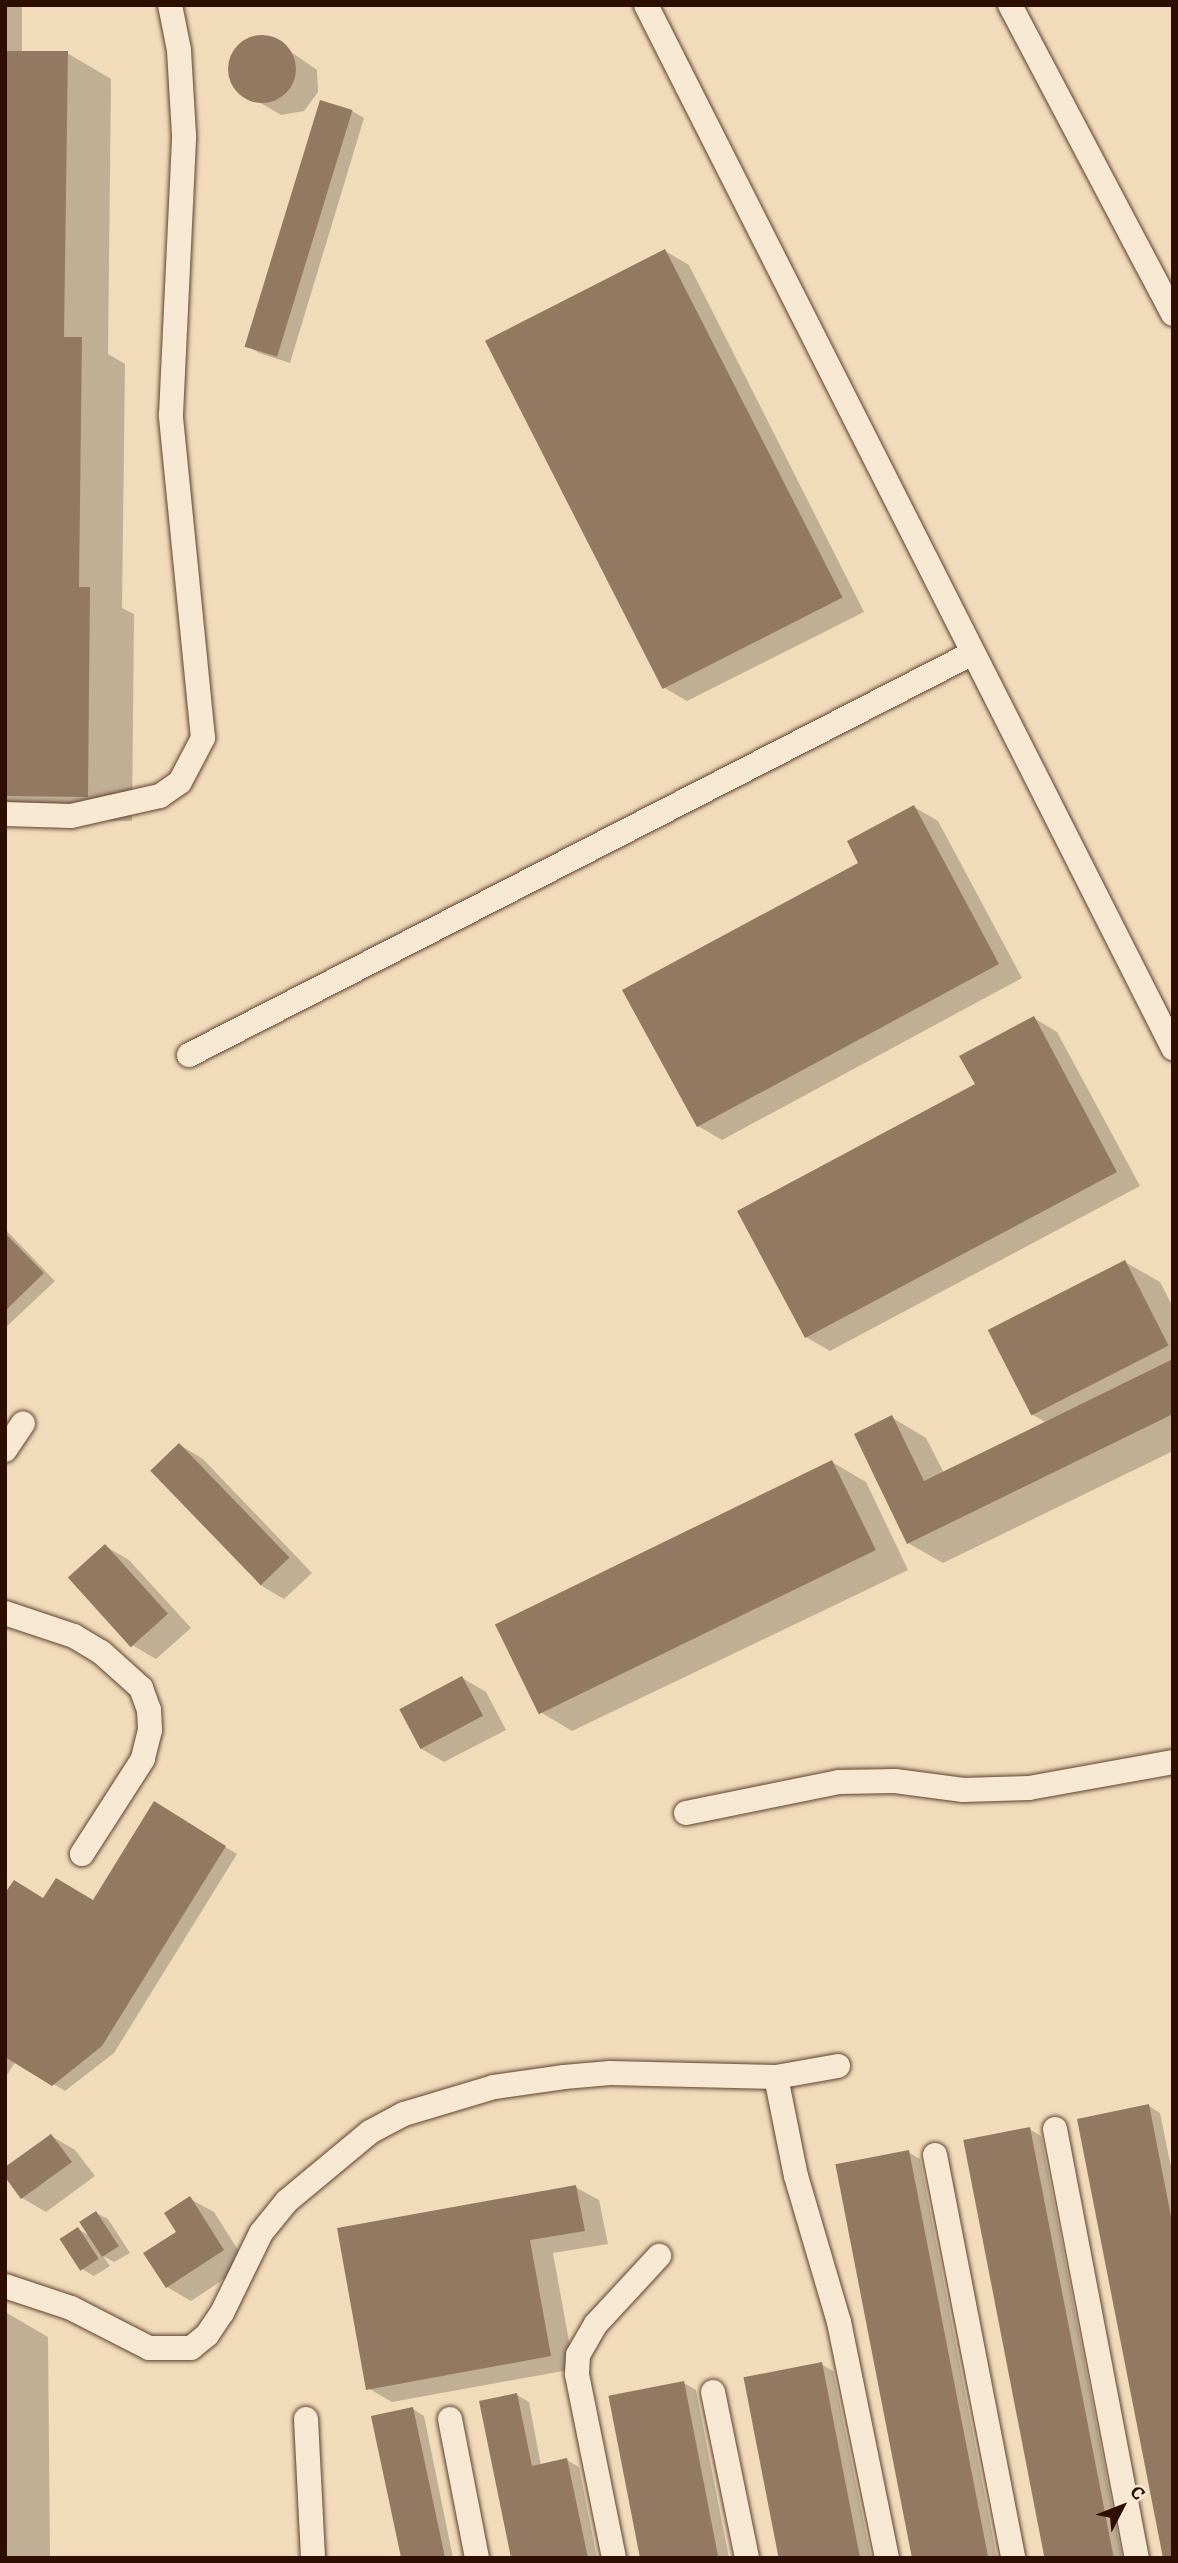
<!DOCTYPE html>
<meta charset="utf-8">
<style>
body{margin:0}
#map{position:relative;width:1178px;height:2563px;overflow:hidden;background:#f1dbba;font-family:Alegreya,serif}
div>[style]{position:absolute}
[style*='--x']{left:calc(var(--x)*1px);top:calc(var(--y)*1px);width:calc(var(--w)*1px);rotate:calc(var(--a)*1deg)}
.shadow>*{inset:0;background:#0003}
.building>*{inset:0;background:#947962;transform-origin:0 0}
.round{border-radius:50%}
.roads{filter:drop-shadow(0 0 2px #604130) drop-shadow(0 0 2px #604130)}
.service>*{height:24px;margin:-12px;padding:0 12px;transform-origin:12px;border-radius:12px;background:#f6e8d2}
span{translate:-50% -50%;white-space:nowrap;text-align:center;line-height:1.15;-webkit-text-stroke:5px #f6e8d2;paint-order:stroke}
.frame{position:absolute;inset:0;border:7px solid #2f0e02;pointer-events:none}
.north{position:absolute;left:1087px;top:2472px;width:70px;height:70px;-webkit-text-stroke:5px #f6e8d2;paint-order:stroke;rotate:48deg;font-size:19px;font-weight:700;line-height:28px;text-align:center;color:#2f0e02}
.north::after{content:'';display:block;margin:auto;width:24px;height:32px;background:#2f0e02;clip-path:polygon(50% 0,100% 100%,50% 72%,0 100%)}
</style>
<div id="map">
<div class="shadow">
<div style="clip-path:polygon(5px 5px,22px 5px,22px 52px,67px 53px,111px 79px,108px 354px,125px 364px,122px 608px,134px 614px,132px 821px,5px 819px)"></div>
<div style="clip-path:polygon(271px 38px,317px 70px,318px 92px,304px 111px,281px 115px,237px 89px,231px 62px,244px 42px)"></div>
<div style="clip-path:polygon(352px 111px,364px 118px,290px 363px,259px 353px,248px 346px)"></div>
<div style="clip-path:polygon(665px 251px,689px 265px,864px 612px,687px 701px,663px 687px)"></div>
<div style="clip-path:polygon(914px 807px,938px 821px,1022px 978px,722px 1140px,698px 1126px,861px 864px)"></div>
<div style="clip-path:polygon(1034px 1018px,1057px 1032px,1140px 1186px,830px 1351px,806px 1337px,977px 1085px)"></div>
<div style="clip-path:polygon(5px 1229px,55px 1281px,5px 1328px)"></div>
<div style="clip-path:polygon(1125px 1262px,1160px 1282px,1173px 1307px,1173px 1451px,943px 1563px,908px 1543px,891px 1417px,926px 1438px,944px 1473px,1047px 1423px,1033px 1415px)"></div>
<div style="clip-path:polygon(180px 1445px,203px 1459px,312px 1573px,284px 1599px,260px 1585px)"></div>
<div style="clip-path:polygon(832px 1462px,866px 1482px,908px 1570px,572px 1731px,537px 1710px)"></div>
<div style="clip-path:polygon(105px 1546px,129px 1560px,191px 1628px,156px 1659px,132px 1645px)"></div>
<div style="clip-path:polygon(462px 1678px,486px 1692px,506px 1730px,444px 1762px,420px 1748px)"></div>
<div style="clip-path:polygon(154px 1804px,237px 1854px,114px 2053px,65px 2091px,16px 2061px,5px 2078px,5px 1897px,93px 1902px)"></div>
<div style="clip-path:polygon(1149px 2106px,1160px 2113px,1173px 2177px,1173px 2558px)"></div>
<div style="clip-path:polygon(1029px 2129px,1041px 2136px,1122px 2558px,1045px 2558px)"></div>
<div style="clip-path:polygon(51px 2136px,75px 2150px,95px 2176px,46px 2212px,22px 2198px)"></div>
<div style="clip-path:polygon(908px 2152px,920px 2159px,997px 2558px,913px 2558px)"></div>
<div style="clip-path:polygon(575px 2187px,599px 2200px,608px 2244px,553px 2253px,574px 2369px,392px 2402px,368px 2388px)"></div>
<div style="clip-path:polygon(190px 2199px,214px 2212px,247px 2264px,191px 2301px,167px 2287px)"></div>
<div style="clip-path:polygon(96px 2213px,108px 2219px,130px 2253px,114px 2262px,103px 2256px,110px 2266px,94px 2276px,82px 2269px,78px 2229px,90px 2236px)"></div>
<div style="clip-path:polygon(5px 2312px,48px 2337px,50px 2558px,5px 2558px)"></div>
<div style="clip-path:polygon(821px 2364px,833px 2371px,871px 2558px,781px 2558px)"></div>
<div style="clip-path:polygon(684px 2383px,696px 2390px,729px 2558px,642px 2558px)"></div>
<div style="clip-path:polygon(517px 2395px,529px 2402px,541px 2466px,567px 2460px,579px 2467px,597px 2558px,513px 2558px)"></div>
<div style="clip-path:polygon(413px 2409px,424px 2416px,453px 2558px,401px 2558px)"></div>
</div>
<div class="building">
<div class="round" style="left:228px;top:35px;width:68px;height:68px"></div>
<div style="clip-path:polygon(5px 51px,68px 51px,64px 337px,82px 337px,79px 587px,90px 587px,88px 797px,5px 796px)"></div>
<div style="left:320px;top:100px;width:34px;height:258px;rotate:17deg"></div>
<div style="left:665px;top:249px;width:391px;height:202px;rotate:63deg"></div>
<div style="clip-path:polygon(914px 805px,999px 964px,697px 1127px,622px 990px,858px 863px,847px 841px)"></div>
<div style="clip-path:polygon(1034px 1016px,1117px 1172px,805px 1338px,737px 1211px,975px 1084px,959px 1056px)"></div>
<div style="clip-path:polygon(5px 1233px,44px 1273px,5px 1311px)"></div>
<div style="left:1125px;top:1260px;width:96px;height:154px;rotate:63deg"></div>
<div style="clip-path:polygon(1173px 1359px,1173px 1414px,907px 1544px,854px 1434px,892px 1415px,924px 1481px)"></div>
<div style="left:179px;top:1443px;width:159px;height:40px;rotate:46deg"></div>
<div style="left:832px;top:1460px;width:100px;height:375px;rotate:64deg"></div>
<div style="left:105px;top:1544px;width:94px;height:50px;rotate:48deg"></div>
<div style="left:462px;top:1676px;width:45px;height:71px;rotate:62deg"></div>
<div style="clip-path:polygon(154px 1801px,226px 1846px,102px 2046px,52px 2086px,5px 2057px,5px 1893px,14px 1880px,43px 1898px,56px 1878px,93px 1900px)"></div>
<div style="clip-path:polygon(1149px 2104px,1173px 2227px,1173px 2558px,1163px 2558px,1077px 2119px)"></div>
<div style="left:1030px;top:2127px;width:439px;height:68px;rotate:79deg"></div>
<div style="clip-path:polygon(51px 2134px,72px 2162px,21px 2199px,5px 2177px,5px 2167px)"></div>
<div style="left:909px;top:2150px;width:416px;height:75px;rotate:79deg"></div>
<div style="clip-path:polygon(576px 2185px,585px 2231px,530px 2240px,551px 2356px,366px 2390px,337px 2228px)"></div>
<div style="clip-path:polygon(190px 2196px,224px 2250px,166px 2288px,143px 2253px,176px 2232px,164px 2213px)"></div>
<div style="left:96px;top:2211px;width:42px;height:20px;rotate:57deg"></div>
<div style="left:78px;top:2227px;width:38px;height:22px;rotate:57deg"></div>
<div style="left:822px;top:2362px;width:200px;height:80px;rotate:79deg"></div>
<div style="left:684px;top:2381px;width:181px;height:77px;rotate:79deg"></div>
<div style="clip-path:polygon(517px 2393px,532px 2466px,567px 2458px,588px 2558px,511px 2558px,479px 2401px)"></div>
<div style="left:413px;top:2407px;width:154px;height:43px;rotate:78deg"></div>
</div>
<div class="roads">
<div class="service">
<div style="--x:646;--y:5;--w:1169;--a:63.19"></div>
<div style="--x:1010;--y:5;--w:349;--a:62.2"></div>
<div style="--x:5;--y:814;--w:66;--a:1.7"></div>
<div style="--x:71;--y:816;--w:91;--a:-12.7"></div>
<div style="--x:160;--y:796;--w:24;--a:-35"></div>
<div style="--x:180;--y:782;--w:50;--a:-62.4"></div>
<div style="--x:203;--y:738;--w:325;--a:-95.7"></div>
<div style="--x:171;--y:415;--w:280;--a:-87.3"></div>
<div style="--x:184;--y:135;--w:85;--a:-93.4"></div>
<div style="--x:179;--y:50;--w:46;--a:-101.3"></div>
<div style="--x:189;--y:1055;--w:881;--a:-27.15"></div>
<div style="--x:5;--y:1450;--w:32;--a:-56"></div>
<div style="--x:5;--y:1613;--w:73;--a:18.4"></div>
<div style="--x:74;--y:1636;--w:31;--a:31"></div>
<div style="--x:101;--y:1652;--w:54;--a:42"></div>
<div style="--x:141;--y:1688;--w:23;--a:70"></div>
<div style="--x:149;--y:1710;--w:20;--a:87"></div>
<div style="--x:150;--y:1730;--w:30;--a:104"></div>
<div style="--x:143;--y:1759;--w:113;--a:122.7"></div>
<div style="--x:686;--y:1813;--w:156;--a:-11.5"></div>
<div style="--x:839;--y:1782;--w:56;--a:-1"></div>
<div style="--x:895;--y:1781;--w:69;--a:7.5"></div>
<div style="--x:963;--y:1790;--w:66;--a:-1.7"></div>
<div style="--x:1029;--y:1788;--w:146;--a:-10.2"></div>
<div style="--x:776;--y:2077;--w:101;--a:78.6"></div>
<div style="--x:796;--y:2176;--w:152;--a:73.6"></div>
<div style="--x:839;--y:2322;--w:241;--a:78.5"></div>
<div style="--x:1055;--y:2129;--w:437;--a:79.2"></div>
<div style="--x:935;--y:2155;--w:410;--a:79"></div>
<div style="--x:5;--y:2286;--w:70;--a:18.4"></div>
<div style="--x:71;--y:2308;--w:88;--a:27.1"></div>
<div style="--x:149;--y:2348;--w:42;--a:0"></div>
<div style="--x:191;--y:2348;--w:21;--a:-39"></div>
<div style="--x:207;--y:2335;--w:27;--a:-56"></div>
<div style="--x:222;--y:2313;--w:89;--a:-64"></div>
<div style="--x:261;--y:2233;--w:41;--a:-50.9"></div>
<div style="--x:287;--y:2201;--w:108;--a:-39.7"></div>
<div style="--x:370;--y:2132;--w:38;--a:-28"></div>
<div style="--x:404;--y:2114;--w:94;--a:-16.7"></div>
<div style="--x:494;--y:2087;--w:71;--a:-8.1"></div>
<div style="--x:564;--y:2077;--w:46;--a:-5"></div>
<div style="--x:610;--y:2073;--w:166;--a:1.4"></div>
<div style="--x:776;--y:2077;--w:63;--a:-10.1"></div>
<div style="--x:713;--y:2392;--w:169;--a:78.4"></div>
<div style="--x:306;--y:2419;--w:139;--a:87.1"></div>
<div style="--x:450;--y:2419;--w:142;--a:79"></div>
<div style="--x:614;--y:2558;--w:188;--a:-101.4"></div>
<div style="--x:577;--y:2374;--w:19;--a:-87"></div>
<div style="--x:578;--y:2355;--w:36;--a:-60"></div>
<div style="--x:596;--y:2324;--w:93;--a:-47.2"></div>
</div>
</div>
<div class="frame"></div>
<div class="north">С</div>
</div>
